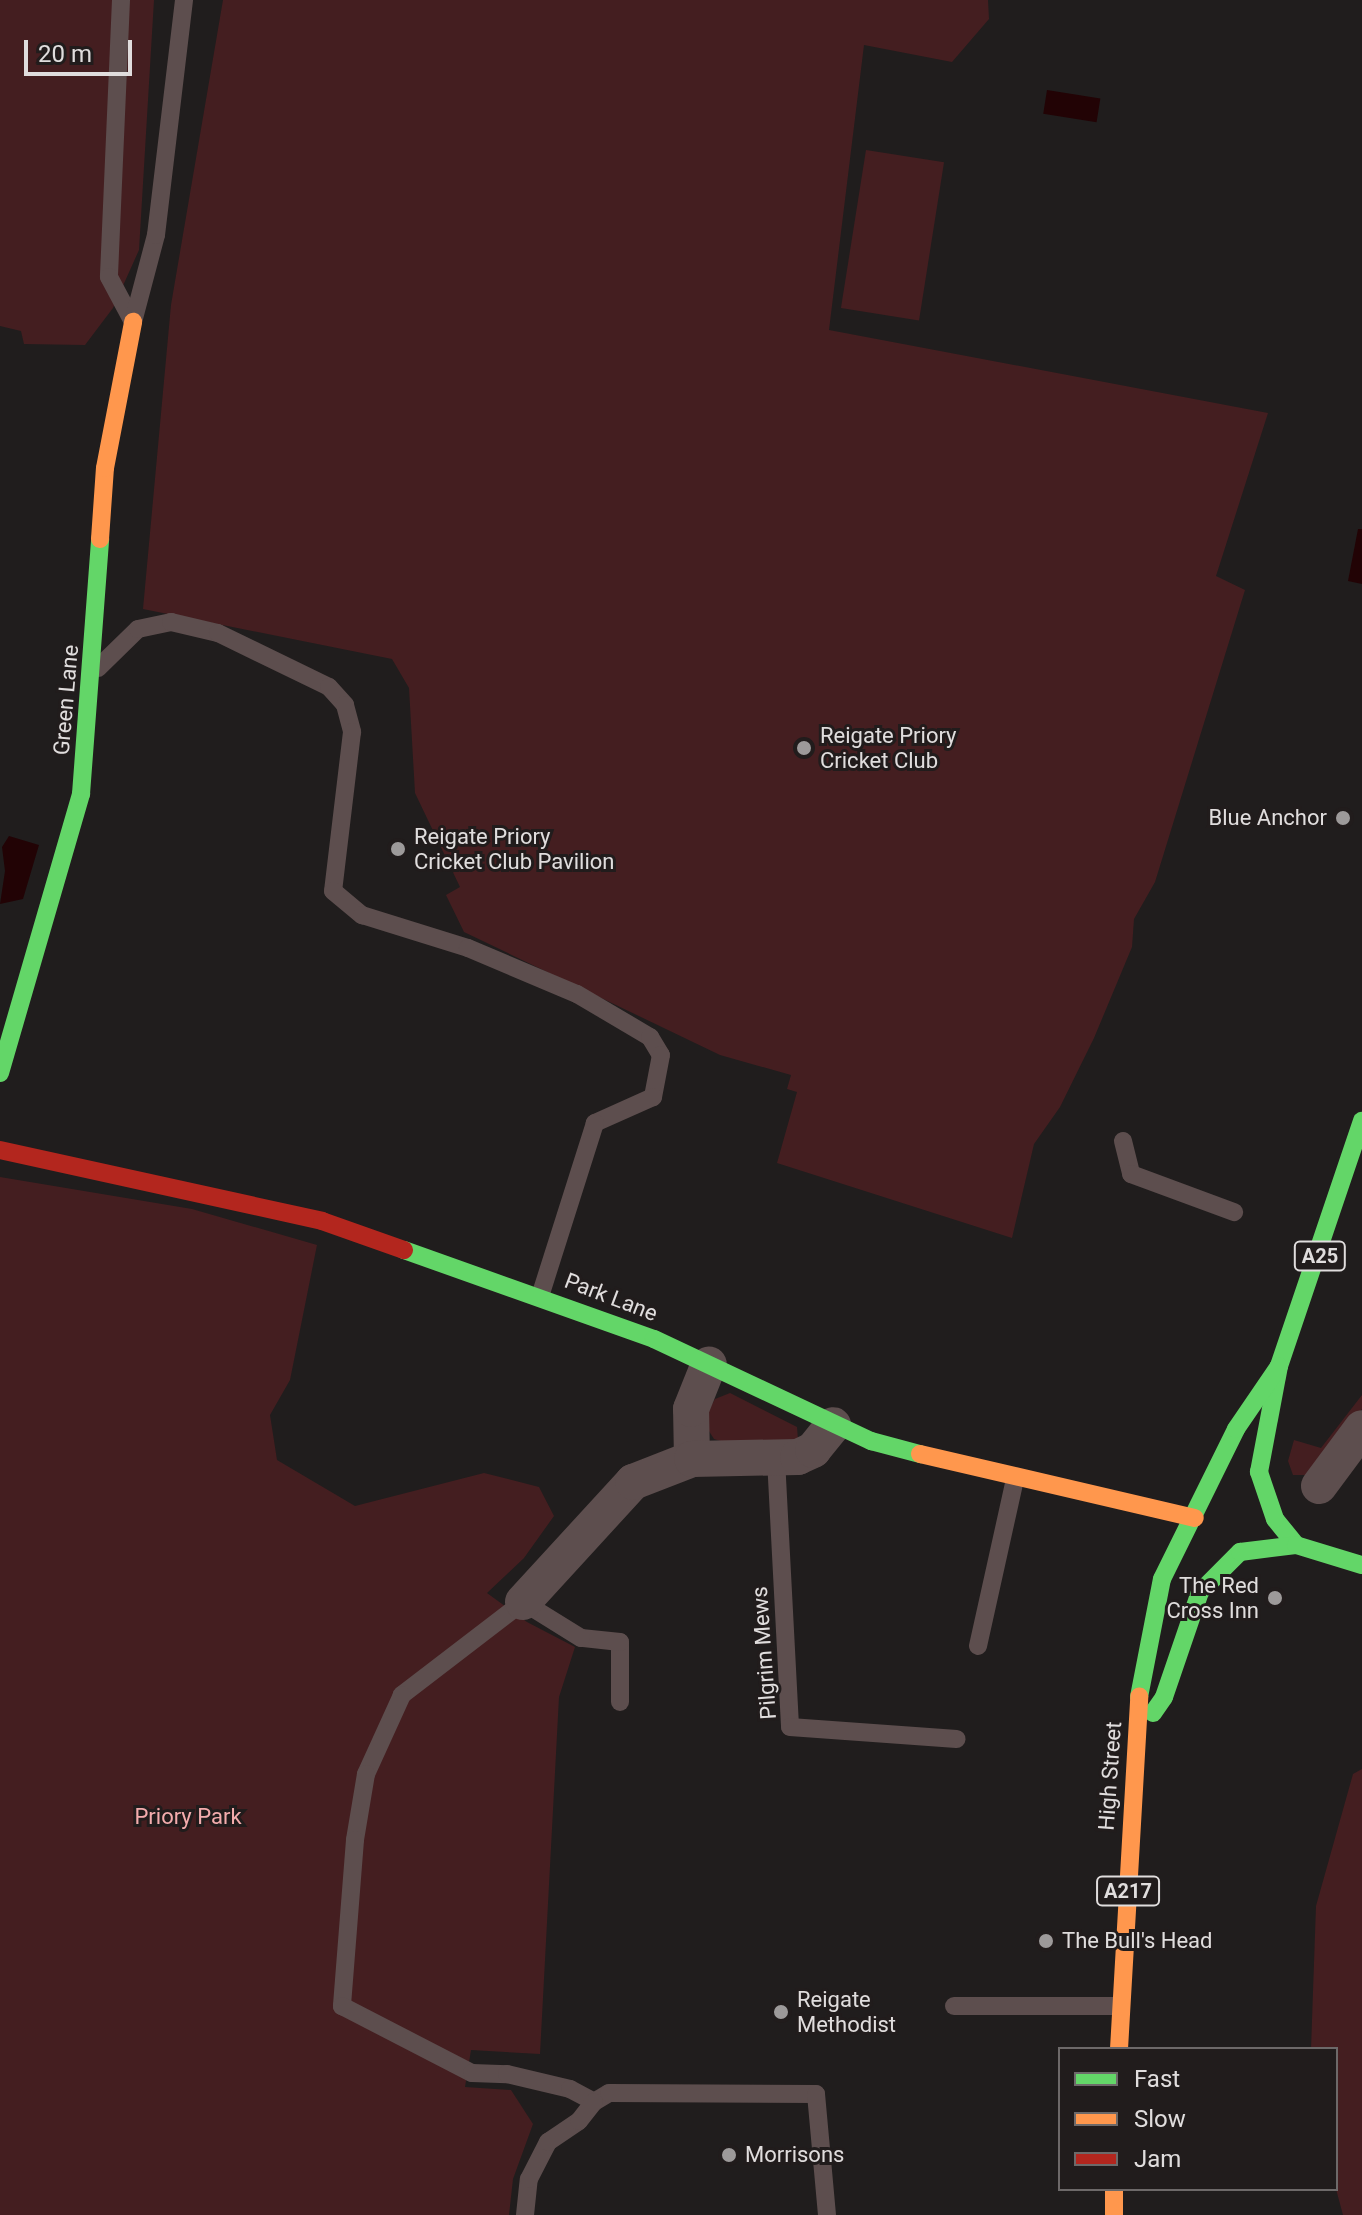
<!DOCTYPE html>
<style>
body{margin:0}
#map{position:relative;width:1362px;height:2215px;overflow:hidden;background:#201d1d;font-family:Roboto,sans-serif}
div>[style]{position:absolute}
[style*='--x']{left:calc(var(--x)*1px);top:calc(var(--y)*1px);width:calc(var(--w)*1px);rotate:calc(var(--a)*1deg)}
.green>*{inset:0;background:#441e20;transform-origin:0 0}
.water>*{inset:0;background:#220305;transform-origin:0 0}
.lane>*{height:18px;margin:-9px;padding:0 9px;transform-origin:9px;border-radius:9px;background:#5d4e4e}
.street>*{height:36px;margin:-18px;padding:0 18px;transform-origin:18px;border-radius:18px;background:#5d4e4e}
.fast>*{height:18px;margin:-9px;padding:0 9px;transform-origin:9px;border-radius:9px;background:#63d668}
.slow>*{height:18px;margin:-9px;padding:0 9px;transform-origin:9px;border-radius:9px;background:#ff974d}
.jam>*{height:18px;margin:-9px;padding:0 9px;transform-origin:9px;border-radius:9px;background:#b3261e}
.dots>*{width:22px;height:22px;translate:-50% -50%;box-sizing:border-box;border:4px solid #211c1c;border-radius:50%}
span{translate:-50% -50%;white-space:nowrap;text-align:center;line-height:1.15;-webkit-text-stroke:6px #211c1c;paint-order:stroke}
.shield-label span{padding:2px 6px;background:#211c1c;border:2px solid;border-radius:6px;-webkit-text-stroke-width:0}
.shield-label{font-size:20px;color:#e0dddd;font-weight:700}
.street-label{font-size:22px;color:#e0dddd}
.poi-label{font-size:22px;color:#e0dddd}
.left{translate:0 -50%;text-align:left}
.right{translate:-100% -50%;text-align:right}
.park-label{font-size:22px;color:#f3acad}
.legend{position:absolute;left:1058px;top:2047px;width:280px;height:144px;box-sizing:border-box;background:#211c1c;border:2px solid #6d6969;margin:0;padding:10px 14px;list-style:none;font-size:24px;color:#e0dddd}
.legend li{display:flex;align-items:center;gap:16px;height:40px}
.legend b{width:40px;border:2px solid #6d6969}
.scale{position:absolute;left:24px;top:40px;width:108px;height:36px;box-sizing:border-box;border:4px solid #e0dddd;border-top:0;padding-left:10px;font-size:24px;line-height:28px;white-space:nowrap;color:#e0dddd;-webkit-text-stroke:6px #211c1c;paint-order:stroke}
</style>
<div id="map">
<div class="green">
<div style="clip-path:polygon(0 0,154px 0,139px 250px,113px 308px,85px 345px,24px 344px,21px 331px,0 326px)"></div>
<div style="clip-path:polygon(223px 0,988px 0,989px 19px,952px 62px,864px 45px,829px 330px,1268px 413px,1216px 576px,1245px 590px,1155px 882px,1134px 919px,1132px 947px,1094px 1038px,1060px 1107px,1034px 1144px,1012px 1238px,777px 1163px,797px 1092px,787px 1089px,791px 1075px,720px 1055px,464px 932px,446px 895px,460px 887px,415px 793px,409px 688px,392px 659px,143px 609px,171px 305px)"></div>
<div style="left:866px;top:150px;width:79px;height:160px;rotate:9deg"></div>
<div style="clip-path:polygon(0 1177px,192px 1209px,317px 1245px,290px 1380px,270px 1415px,277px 1460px,355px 1506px,484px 1473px,539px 1487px,554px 1516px,524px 1558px,487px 1593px,527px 1622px,575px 1647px,559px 1697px,540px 2054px,471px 2050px,465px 2087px,511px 2090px,533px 2124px,513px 2179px,509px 2215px,0 2215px)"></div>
<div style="clip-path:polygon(730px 1393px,797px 1427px,798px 1440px,730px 1444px,714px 1439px,707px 1428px,708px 1411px,715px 1399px)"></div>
<div style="clip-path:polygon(1362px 1395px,1362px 1409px,1309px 1475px,1293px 1475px,1288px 1461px,1294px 1440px,1321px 1448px)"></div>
<div style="clip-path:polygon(1362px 1769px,1362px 2215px,1343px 2215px,1336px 2189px,1336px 2049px,1311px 2049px,1316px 1906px,1353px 1774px)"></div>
</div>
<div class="water">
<div style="left:1047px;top:90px;width:54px;height:24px;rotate:9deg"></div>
<div style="clip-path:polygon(1358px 529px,1362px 529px,1362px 584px,1348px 581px)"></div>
<div style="clip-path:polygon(9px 836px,39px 845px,23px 899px,0 904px,5px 871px,2px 847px)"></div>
</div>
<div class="lane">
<div style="--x:121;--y:0;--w:277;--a:92.5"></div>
<div style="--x:109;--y:277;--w:51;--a:61.9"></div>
<div style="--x:133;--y:322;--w:90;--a:-75.2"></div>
<div style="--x:156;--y:235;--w:237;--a:-83.2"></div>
<div style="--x:98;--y:668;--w:56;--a:-44.3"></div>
<div style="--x:138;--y:629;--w:34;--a:-12"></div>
<div style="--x:171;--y:622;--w:48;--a:13.2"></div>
<div style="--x:218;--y:633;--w:123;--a:25.9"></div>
<div style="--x:329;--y:687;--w:24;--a:48"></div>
<div style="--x:345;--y:705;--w:28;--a:75"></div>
<div style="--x:352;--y:732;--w:160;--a:96.8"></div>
<div style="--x:333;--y:891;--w:38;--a:40"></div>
<div style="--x:362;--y:915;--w:111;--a:17.3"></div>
<div style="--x:468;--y:948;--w:118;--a:22.9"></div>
<div style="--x:577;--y:994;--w:85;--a:30.5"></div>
<div style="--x:650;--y:1037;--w:21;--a:59"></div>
<div style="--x:661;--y:1055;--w:43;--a:100.8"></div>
<div style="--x:653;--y:1097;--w:64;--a:155.9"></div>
<div style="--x:595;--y:1123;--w:182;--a:107.6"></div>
<div style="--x:1123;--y:1141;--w:34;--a:76"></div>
<div style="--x:1131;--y:1174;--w:110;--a:20.3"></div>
<div style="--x:776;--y:1459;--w:268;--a:87"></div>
<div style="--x:790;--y:1727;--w:167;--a:4.1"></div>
<div style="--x:978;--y:1646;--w:171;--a:-77.5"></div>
<div style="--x:620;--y:1702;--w:60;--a:-90"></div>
<div style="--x:620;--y:1642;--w:39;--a:-174"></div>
<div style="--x:581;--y:1638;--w:68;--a:-148.2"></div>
<div style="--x:523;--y:1602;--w:153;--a:142.5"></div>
<div style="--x:402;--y:1695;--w:87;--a:114.5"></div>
<div style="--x:366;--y:1774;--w:67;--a:99.5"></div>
<div style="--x:355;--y:1840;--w:167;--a:94.5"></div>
<div style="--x:342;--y:2006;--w:146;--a:27.3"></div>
<div style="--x:472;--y:2073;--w:35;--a:2"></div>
<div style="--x:507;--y:2074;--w:65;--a:13.4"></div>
<div style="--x:570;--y:2089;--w:27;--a:28"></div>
<div style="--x:594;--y:2102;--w:17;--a:-31"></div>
<div style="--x:609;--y:2093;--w:207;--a:0.3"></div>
<div style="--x:816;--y:2094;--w:121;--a:84.8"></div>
<div style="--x:954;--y:2006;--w:166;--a:0"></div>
<div style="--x:525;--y:2215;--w:36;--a:-84"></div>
<div style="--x:529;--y:2179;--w:42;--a:-62.8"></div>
<div style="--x:548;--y:2142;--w:37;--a:-34"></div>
<div style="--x:579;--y:2121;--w:24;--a:-52"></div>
</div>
<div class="street">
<div style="--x:692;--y:1459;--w:50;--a:-91.1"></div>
<div style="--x:691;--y:1409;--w:48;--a:-68.2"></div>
<div style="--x:1319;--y:1486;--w:72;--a:-53.4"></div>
<div style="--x:523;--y:1602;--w:163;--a:-47.5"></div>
<div style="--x:633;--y:1482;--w:63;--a:-21.3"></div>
<div style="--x:692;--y:1459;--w:106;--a:-1.1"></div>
<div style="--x:798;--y:1457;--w:17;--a:-25"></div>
<div style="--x:813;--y:1450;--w:32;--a:-51"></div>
</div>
<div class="fast">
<div style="--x:0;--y:1073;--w:291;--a:-73.8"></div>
<div style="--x:81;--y:794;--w:256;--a:-85.7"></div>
<div style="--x:404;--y:1250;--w:265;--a:19.6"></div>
<div style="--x:654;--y:1339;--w:240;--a:25.2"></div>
<div style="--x:871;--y:1441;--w:51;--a:14.9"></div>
<div style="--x:1296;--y:1545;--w:33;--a:-129"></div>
<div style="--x:1275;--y:1519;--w:50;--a:-108.8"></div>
<div style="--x:1259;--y:1472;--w:108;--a:-79.3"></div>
<div style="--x:1279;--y:1366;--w:259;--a:-71.3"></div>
<div style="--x:1139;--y:1697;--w:120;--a:-79"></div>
<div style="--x:1162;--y:1579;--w:167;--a:-63.7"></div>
<div style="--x:1236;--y:1429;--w:76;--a:-55.7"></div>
<div style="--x:1153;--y:1713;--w:19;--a:-55"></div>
<div style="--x:1164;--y:1697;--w:111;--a:-71.1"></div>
<div style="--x:1200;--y:1592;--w:57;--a:-45"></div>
<div style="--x:1240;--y:1552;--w:56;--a:-7.1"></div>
<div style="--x:1296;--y:1545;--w:69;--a:16.9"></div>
</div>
<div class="slow">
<div style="--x:100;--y:539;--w:71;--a:-86"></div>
<div style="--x:105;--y:468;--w:149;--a:-79.1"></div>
<div style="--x:920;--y:1454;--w:282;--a:13.1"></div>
<div style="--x:1119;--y:2049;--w:353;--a:-86.7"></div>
<div style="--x:1114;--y:2189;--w:26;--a:90"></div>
</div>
<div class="jam">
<div style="--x:0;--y:1150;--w:330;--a:12.4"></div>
<div style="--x:322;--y:1221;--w:87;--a:19.5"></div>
</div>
<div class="dots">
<div style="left:804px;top:748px;background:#9d9a9a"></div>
<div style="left:1343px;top:818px;background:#9d9a9a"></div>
<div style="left:398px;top:849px;background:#9d9a9a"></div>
<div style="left:1275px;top:1598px;background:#9d9a9a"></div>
<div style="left:1046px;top:1941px;background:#9d9a9a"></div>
<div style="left:781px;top:2012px;background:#9d9a9a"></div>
<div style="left:729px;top:2155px;background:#9d9a9a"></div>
</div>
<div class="shield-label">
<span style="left:1320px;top:1256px">A25</span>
<span style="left:1128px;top:1891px">A217</span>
</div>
<div class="street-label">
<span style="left:66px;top:700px;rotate:-85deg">Green Lane</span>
<span style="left:611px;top:1297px;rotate:21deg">Park Lane</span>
<span style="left:764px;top:1653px;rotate:-94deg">Pilgrim Mews</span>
<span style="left:1110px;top:1776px;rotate:-86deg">High Street</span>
</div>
<div class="poi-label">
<span class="left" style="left:820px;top:748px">Reigate Priory<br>Cricket Club</span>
<span class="right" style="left:1327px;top:818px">Blue Anchor</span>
<span class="left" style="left:414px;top:849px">Reigate Priory<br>Cricket Club Pavilion</span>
<span class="right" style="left:1259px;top:1598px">The Red<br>Cross Inn</span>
<span class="left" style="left:1062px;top:1941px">The Bull's Head</span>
<span class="left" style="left:797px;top:2012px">Reigate<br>Methodist</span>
<span class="left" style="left:745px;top:2155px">Morrisons</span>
</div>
<div class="park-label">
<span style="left:188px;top:1817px">Priory Park</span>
</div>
<ul class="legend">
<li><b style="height:10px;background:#63d668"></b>Fast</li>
<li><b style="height:10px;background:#ff974d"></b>Slow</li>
<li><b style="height:10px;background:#b3261e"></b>Jam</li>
</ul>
<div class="scale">20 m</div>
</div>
